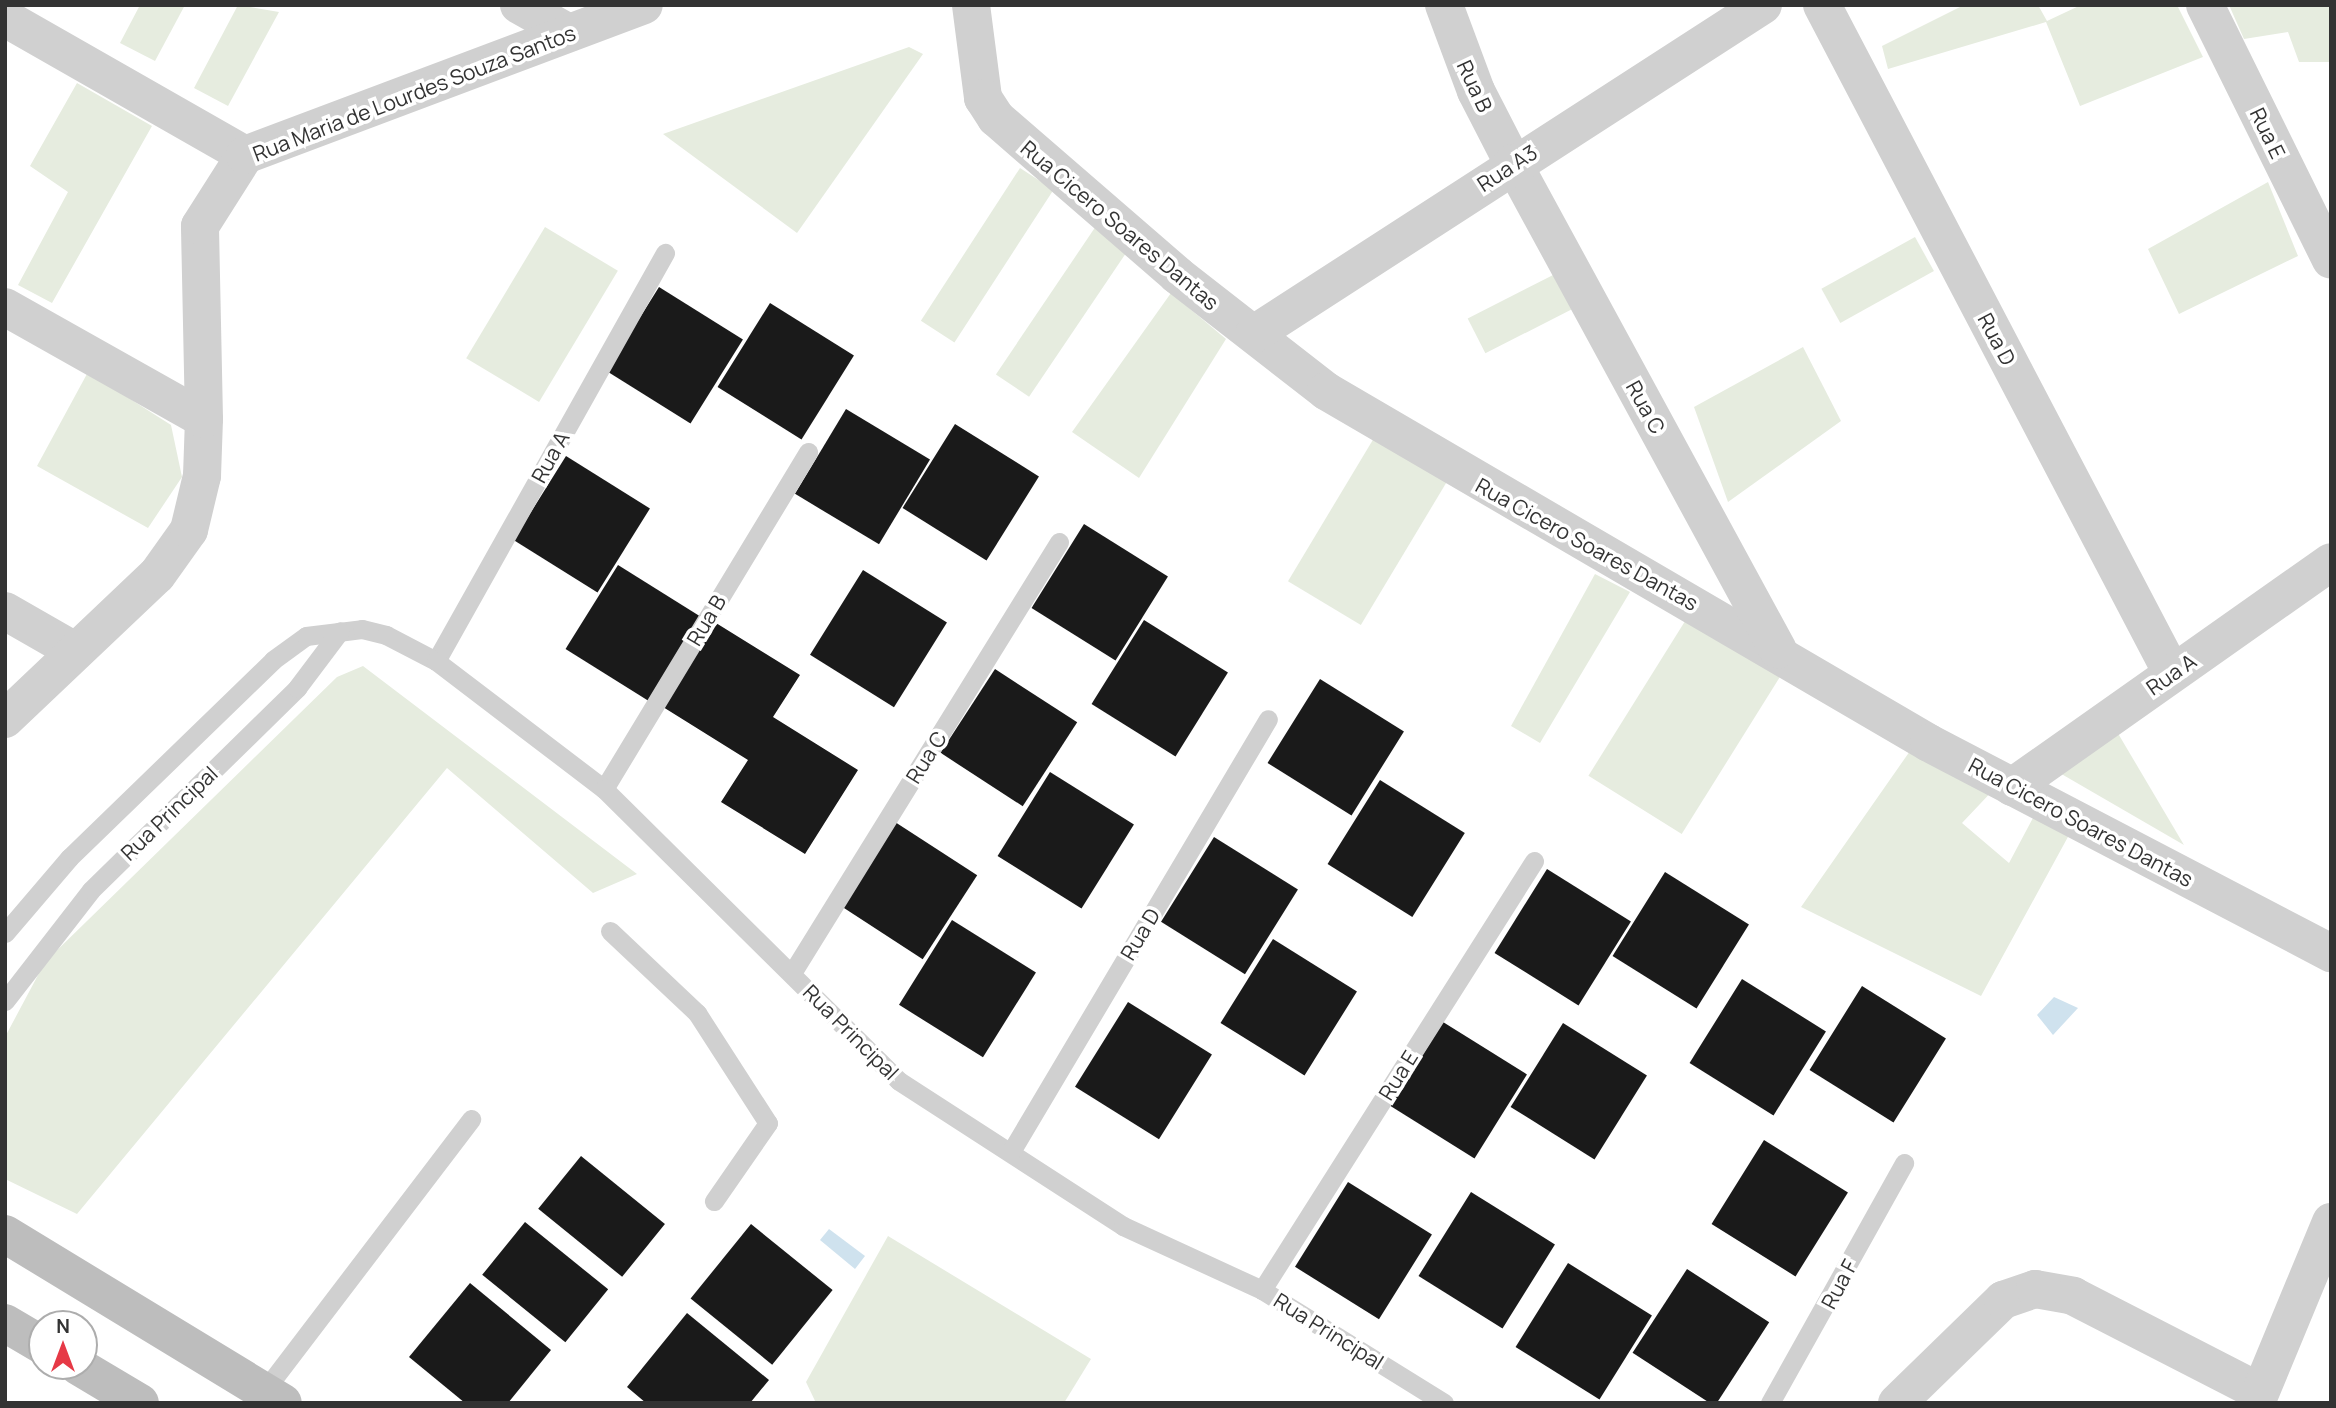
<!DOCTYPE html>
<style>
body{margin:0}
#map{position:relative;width:2336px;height:1408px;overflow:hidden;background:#fff;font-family:Manrope,sans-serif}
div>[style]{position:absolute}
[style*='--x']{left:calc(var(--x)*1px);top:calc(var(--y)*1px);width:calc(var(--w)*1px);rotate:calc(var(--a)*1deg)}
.green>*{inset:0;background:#e6ecdf;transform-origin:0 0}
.water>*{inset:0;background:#cfe2ee}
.building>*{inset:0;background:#1a1a1a;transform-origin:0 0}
.service>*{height:19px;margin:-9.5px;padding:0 9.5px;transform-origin:9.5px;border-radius:9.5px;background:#d0d0d0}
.minor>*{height:38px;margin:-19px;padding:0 19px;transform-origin:19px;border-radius:19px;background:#d0d0d0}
.secondary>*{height:38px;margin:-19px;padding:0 19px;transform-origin:19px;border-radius:19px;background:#bdbdbd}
span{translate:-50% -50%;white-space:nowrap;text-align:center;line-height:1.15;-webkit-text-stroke:7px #fff;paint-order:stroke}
.street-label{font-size:21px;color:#333}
.frame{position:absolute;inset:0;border:7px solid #333;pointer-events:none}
.north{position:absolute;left:28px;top:1310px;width:70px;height:70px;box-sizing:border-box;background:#fff;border:2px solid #adadad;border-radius:50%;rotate:0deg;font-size:19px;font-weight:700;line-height:28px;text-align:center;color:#333}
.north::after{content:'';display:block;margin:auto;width:24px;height:32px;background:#e63946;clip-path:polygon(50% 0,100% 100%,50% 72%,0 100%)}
</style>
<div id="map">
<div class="green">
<div style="clip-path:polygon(140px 5px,185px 5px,155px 61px,120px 43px)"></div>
<div style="clip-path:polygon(238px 5px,279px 12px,228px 106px,194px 88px)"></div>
<div style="clip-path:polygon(1964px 5px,2038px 5px,2047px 21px,2081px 5px,2177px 5px,2203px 57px,2080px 106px,2046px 22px,1888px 69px,1882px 46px)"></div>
<div style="clip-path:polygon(2229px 5px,2331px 5px,2331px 62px,2299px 62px,2288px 32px,2244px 39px)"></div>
<div style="clip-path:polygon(909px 47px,923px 54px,797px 233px,663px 134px)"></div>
<div style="clip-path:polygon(77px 83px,152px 126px,52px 303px,18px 285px,68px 192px,30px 166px)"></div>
<div style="left:1020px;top:168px;width:40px;height:182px;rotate:33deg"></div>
<div style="clip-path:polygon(2268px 182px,2298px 256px,2179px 314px,2148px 249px)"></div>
<div style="left:1096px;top:226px;width:40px;height:179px;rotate:34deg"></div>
<div style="left:545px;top:227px;width:85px;height:153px;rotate:31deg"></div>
<div style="left:1915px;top:237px;width:39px;height:107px;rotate:61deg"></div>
<div style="left:1563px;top:270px;width:39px;height:107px;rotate:63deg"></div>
<div style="clip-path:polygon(1171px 293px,1226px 339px,1139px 478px,1072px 432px)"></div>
<div style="clip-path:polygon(1803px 347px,1841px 421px,1728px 502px,1694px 407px)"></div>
<div style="clip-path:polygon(88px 372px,171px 425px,182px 477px,148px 528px,37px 466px)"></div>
<div style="left:1374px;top:438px;width:85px;height:167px;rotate:31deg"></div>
<div style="clip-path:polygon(1595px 574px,1630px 592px,1540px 743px,1511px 726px)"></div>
<div style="left:1687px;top:618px;width:110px;height:186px;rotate:32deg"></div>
<div style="clip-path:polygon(363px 666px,637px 874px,593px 893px,447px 768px,77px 1214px,5px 1179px,5px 1037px,45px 962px,337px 677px)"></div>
<div style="clip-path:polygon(2116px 730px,2184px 845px,2058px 772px)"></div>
<div style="clip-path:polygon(1910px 751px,1997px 786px,1962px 823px,2009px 863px,2034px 816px,2069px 835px,1981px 996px,1801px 907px)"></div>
<div style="clip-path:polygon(888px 1236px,1091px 1359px,1064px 1403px,816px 1403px,806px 1382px)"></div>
</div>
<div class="water">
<div style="clip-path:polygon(2054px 997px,2078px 1008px,2053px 1035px,2037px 1015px)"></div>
<div style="clip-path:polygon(829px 1229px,865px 1256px,855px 1269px,820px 1240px)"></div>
</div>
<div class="building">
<div style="left:659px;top:287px;width:99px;height:99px;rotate:32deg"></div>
<div style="left:770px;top:303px;width:99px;height:99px;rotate:32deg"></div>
<div style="left:846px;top:409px;width:98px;height:99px;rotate:31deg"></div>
<div style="left:955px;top:424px;width:99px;height:99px;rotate:32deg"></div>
<div style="left:566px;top:456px;width:99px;height:99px;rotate:32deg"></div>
<div style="left:1084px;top:524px;width:99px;height:99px;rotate:32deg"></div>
<div style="left:618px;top:565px;width:99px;height:99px;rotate:32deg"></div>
<div style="left:863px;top:570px;width:99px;height:100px;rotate:32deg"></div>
<div style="left:1144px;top:620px;width:99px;height:99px;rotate:32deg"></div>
<div style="clip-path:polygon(716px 623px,800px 675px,773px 717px,858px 770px,805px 854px,721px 802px,748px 760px,663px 707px)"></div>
<div style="left:995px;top:669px;width:98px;height:100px;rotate:33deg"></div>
<div style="left:1320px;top:679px;width:99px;height:99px;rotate:32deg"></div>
<div style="left:1050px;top:772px;width:99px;height:99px;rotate:32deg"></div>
<div style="left:1380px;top:780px;width:100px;height:99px;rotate:32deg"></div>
<div style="left:895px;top:822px;width:98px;height:100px;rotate:33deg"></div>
<div style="left:1214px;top:837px;width:99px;height:100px;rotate:32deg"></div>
<div style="left:1547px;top:869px;width:99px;height:99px;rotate:32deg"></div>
<div style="left:1665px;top:872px;width:99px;height:99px;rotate:32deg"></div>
<div style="left:952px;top:920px;width:99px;height:100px;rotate:32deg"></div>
<div style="left:1273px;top:939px;width:99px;height:99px;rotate:32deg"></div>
<div style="left:1742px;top:979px;width:99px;height:99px;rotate:32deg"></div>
<div style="left:1862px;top:986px;width:99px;height:99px;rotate:32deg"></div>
<div style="left:1128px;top:1002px;width:99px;height:100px;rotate:32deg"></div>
<div style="left:1443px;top:1022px;width:99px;height:99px;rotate:32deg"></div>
<div style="left:1563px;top:1023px;width:99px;height:99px;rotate:32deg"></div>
<div style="left:1764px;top:1140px;width:99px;height:99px;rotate:32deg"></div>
<div style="left:581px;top:1156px;width:108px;height:68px;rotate:39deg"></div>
<div style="left:1348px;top:1182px;width:99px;height:100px;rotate:32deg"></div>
<div style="left:1471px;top:1192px;width:99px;height:99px;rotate:32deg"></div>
<div style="left:525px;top:1222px;width:107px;height:68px;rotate:39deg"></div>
<div style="left:751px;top:1224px;width:105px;height:96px;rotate:39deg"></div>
<div style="left:1568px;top:1263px;width:99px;height:99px;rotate:32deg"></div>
<div style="left:1687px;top:1269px;width:98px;height:100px;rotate:33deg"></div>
<div style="clip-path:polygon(470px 1283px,551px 1350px,508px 1403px,465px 1403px,409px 1357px)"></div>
<div style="clip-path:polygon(687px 1313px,769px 1380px,750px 1403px,646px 1403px,627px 1387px)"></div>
</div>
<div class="service">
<div style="--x:436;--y:661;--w:468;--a:-60.7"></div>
<div style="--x:604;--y:789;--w:394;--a:-58.8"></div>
<div style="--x:610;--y:931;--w:120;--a:43.3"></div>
<div style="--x:697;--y:1013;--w:131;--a:57.2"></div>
<div style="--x:768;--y:1123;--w:95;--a:124.7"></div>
<div style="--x:5;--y:933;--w:99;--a:-49.5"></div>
<div style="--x:69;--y:858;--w:284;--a:-44.1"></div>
<div style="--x:273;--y:660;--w:41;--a:-36"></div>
<div style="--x:306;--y:636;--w:56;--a:-7.1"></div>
<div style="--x:362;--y:629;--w:25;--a:14"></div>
<div style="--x:386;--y:635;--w:56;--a:27.5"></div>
<div style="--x:436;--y:661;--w:211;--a:37.3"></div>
<div style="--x:604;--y:789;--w:415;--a:44.7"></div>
<div style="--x:899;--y:1081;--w:267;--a:32.9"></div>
<div style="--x:1123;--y:1226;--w:153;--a:24.7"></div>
<div style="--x:1262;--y:1290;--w:214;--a:31.8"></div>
<div style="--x:792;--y:973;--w:507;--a:-58.22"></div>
<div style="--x:5;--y:1001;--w:140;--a:-52.2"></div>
<div style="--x:91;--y:890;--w:289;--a:-44.4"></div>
<div style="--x:297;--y:688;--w:71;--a:-53"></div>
<div style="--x:1012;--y:1150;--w:501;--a:-59.29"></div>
<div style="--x:1262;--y:1290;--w:508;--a:-57.62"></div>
<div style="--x:264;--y:1391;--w:342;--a:-52.7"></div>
<div style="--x:1770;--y:1403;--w:275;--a:-60.8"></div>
</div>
<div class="minor">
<div style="--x:519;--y:5;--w:57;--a:29.2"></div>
<div style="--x:971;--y:5;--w:94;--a:82.6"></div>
<div style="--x:983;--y:98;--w:24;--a:57"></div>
<div style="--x:996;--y:118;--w:240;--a:40.9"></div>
<div style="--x:1177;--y:275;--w:189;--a:37.9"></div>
<div style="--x:1326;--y:391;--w:698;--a:30.27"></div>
<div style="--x:1929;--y:743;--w:454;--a:27.6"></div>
<div style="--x:1444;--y:5;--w:92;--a:69.6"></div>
<div style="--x:1476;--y:91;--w:81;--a:62.8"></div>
<div style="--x:1513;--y:163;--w:554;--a:61.45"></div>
<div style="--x:1822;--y:5;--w:754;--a:62.35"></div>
<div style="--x:2205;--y:5;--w:284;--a:63.7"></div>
<div style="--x:5;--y:18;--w:276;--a:29.7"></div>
<div style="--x:5;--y:307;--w:228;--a:29.4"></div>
<div style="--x:1254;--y:334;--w:606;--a:-32.88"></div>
<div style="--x:5;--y:611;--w:78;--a:29.8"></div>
<div style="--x:5;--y:719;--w:209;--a:-43.5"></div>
<div style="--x:157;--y:575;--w:55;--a:-54.6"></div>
<div style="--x:189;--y:530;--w:56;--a:-76.5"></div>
<div style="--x:202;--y:476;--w:57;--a:-88"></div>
<div style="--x:204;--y:419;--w:193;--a:-91.2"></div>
<div style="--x:200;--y:226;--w:84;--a:-57.6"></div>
<div style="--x:245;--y:155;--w:426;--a:-20.6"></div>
<div style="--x:2012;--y:787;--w:390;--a:-35.2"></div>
<div style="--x:1897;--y:1403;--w:148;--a:-44.2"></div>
<div style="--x:2003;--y:1300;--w:34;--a:-19"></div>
<div style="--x:2035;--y:1289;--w:39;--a:10"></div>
<div style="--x:2073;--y:1296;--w:210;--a:27.2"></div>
<div style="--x:2256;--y:1403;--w:196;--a:-67.5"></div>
</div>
<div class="secondary">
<div style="--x:5;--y:1234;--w:325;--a:31.3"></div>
<div style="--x:5;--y:1323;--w:43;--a:30.7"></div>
<div style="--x:78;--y:1366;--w:72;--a:30.8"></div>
</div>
<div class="street-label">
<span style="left:1475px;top:86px;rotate:65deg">Rua B</span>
<span style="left:414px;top:93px;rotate:-21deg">Rua Maria de Lourdes Souza Santos</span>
<span style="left:2268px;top:133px;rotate:64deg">Rua E</span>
<span style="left:1507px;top:168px;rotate:-33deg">Rua A3</span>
<span style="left:1120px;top:225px;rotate:40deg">Rua Cicero Soares Dantas</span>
<span style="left:1997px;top:339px;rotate:62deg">Rua D</span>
<span style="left:1646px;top:407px;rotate:61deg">Rua C</span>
<span style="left:550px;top:457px;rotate:-61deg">Rua A</span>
<span style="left:1587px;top:544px;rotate:29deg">Rua Cicero Soares Dantas</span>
<span style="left:706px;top:620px;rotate:-59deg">Rua B</span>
<span style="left:2171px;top:674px;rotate:-35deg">Rua A</span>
<span style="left:926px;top:757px;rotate:-58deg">Rua C</span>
<span style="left:169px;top:813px;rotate:-44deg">Rua Principal</span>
<span style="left:2081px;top:822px;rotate:28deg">Rua Cicero Soares Dantas</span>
<span style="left:1140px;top:934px;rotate:-59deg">Rua D</span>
<span style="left:851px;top:1032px;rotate:45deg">Rua Principal</span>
<span style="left:1398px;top:1075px;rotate:-58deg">Rua E</span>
<span style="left:1839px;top:1284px;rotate:-62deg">Rua F</span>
<span style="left:1329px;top:1331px;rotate:32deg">Rua Principal</span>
</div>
<div class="frame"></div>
<div class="north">N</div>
</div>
